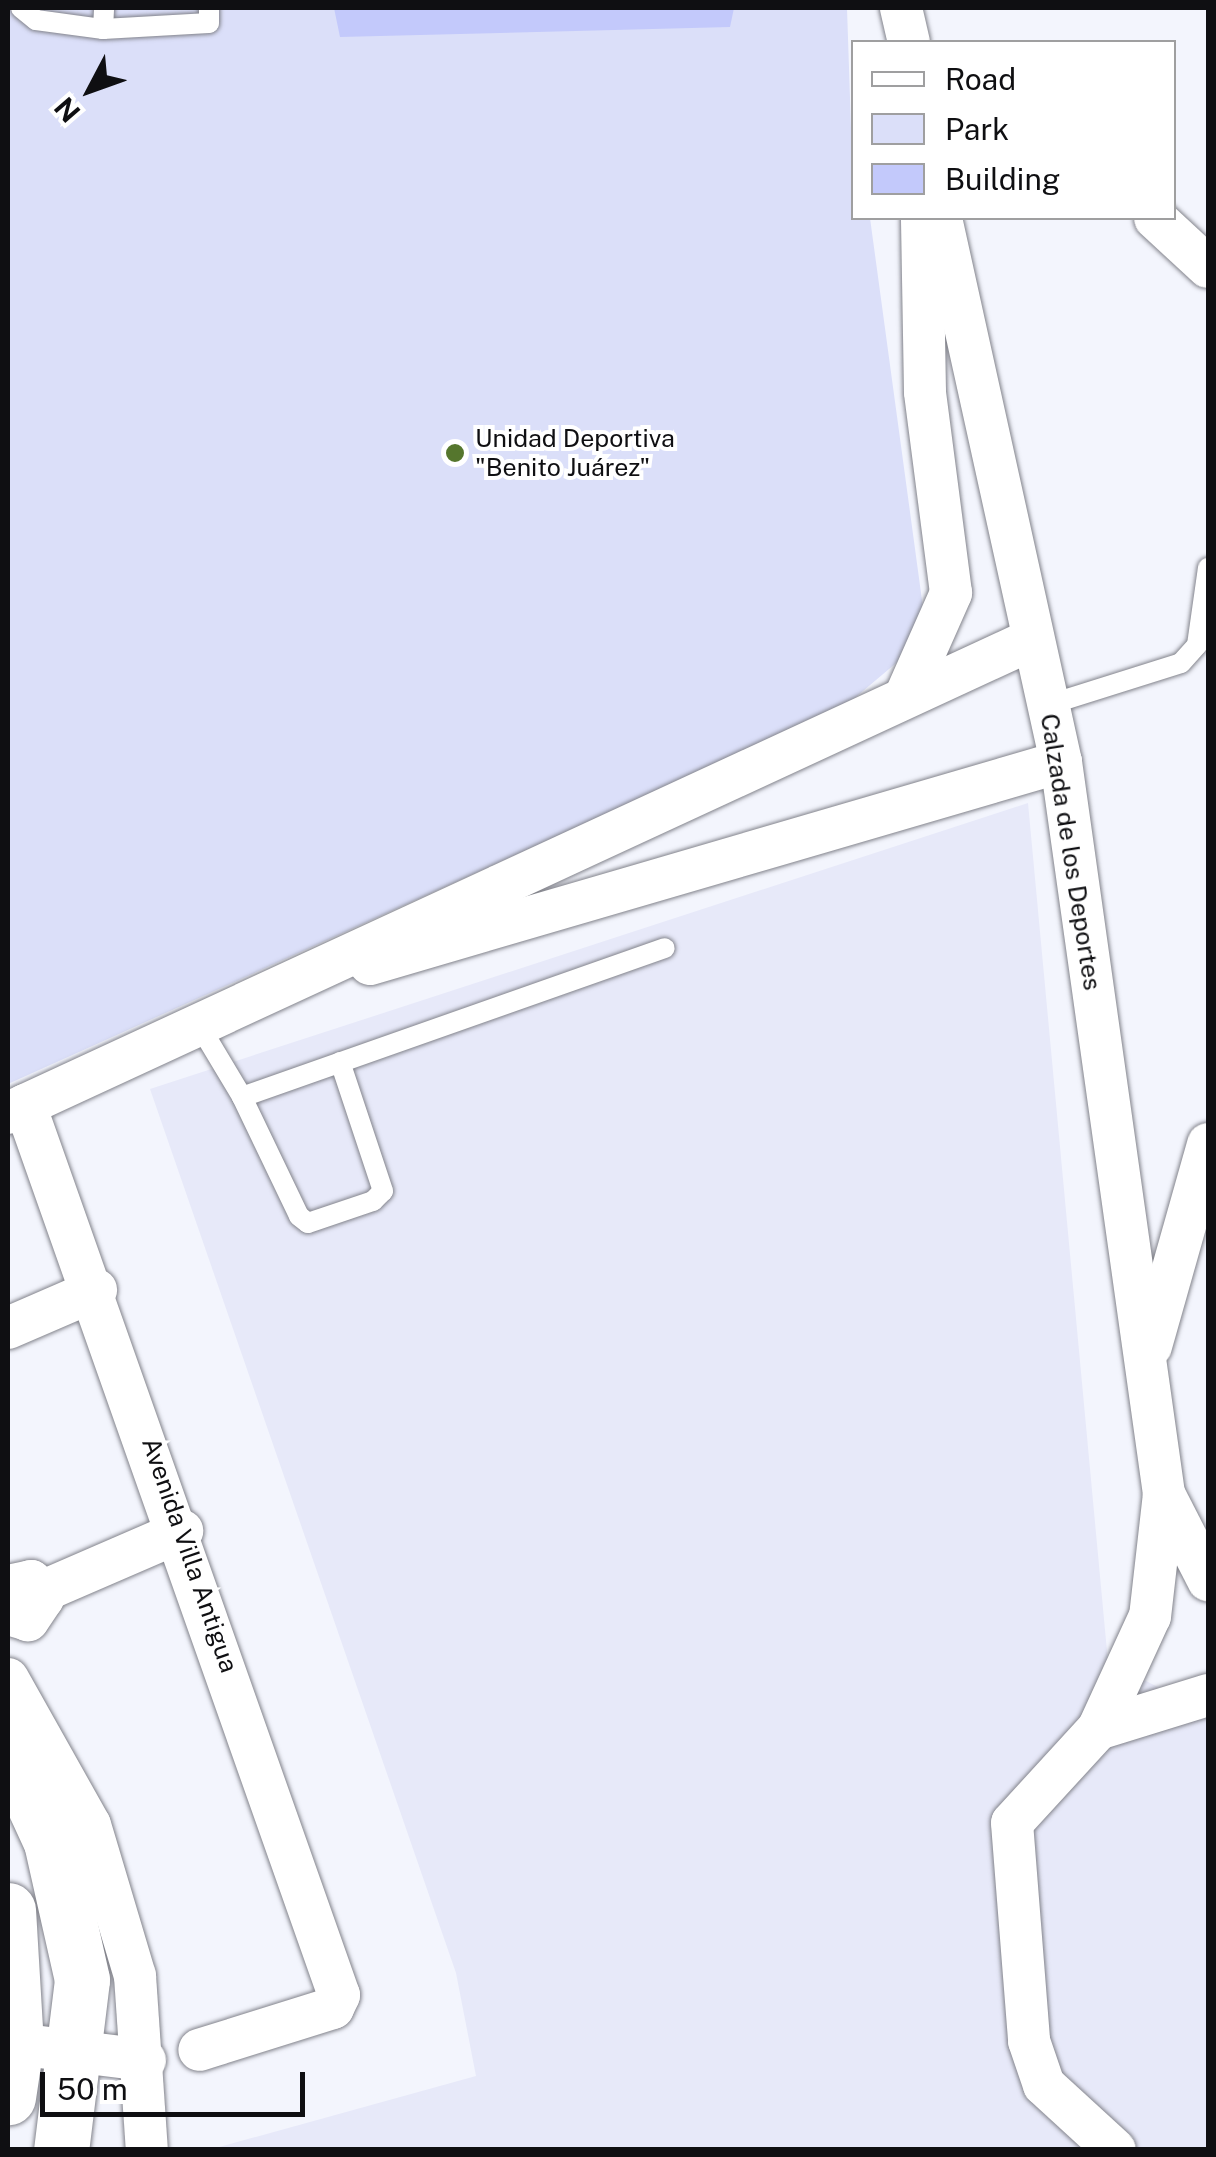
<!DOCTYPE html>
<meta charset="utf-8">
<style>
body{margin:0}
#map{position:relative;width:1216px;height:2157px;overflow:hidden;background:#f3f5fd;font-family:"Public Sans",sans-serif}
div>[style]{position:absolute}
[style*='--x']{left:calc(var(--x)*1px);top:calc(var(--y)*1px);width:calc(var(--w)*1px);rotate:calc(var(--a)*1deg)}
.built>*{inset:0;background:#e7e9f9}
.green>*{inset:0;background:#dbdff9}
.building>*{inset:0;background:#c3c9fb}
.roads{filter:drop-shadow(0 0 2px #82838b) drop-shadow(0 0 2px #82838b)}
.service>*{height:20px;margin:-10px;padding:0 10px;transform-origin:10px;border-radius:10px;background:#fff}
.minor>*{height:42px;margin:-21px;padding:0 21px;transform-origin:21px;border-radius:21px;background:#fff}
.secondary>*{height:55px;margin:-27.5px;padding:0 27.5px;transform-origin:27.5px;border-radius:27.5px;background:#fff}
.dots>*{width:28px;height:28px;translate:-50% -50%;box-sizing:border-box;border:5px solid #fff;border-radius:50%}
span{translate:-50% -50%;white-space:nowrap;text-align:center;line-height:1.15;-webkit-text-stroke:8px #fff;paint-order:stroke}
.poi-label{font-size:25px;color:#0f0f12}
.left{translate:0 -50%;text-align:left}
.street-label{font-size:25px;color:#0f0f12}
.frame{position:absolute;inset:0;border:10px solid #0f0f12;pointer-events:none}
.legend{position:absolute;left:851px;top:40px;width:325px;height:180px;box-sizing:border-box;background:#fff;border:2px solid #9f9fa0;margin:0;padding:12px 18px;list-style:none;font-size:30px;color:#0f0f12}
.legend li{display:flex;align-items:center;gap:20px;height:50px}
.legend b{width:50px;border:2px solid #9f9fa0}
.north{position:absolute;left:40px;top:40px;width:100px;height:100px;-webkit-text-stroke:8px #fff;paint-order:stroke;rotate:229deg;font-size:28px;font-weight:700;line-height:40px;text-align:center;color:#0f0f12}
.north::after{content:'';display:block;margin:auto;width:35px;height:45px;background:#0f0f12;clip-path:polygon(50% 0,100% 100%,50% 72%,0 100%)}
.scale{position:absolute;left:40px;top:2072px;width:265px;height:45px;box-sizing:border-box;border:5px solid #0f0f12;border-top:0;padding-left:12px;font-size:30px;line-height:35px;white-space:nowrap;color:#0f0f12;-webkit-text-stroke:8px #fff;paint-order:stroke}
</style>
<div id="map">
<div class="built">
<div style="clip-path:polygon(1028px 803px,1108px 1662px,1208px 1712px,1208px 2149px,212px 2149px,476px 2076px,456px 1973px,150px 1089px)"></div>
</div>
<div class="green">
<div style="clip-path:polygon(8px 8px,847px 8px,854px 218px,870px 218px,927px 637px,844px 707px,8px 1084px)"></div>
</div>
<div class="building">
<div style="clip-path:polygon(334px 8px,734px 8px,730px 27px,340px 37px)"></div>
</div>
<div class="roads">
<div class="service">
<div style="--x:21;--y:8;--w:19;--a:39"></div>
<div style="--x:36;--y:20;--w:68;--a:7.7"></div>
<div style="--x:103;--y:29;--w:106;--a:-3.2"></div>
<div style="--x:209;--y:23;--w:15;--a:-90"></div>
<div style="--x:103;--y:29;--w:21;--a:-87"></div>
<div style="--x:1048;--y:705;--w:139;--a:-17.5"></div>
<div style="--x:1181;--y:663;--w:24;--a:-48"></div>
<div style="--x:1197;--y:645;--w:78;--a:-81.9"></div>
<div style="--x:196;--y:1020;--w:90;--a:59.1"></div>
<div style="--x:242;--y:1097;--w:448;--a:-19.4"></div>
<div style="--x:242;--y:1097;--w:132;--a:64.4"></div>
<div style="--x:299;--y:1216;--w:11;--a:38"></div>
<div style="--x:308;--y:1223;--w:69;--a:-18.7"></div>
<div style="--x:373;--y:1201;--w:14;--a:-45"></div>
<div style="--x:383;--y:1191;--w:136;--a:-108.4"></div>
</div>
<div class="minor">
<div style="--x:901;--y:8;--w:35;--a:77"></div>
<div style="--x:941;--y:218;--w:557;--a:77.56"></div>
<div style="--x:1061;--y:762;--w:739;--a:81.99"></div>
<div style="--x:1164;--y:1494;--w:123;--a:96.5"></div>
<div style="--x:1150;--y:1616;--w:124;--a:114.7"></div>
<div style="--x:1098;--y:1729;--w:127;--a:132.5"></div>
<div style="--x:1012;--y:1823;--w:219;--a:85.5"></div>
<div style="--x:1029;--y:2041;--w:46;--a:71.2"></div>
<div style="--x:1044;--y:2085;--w:96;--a:42.5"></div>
<div style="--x:1155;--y:218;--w:72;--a:42.8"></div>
<div style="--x:905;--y:697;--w:114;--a:-66.1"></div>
<div style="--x:951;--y:593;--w:203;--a:-97.4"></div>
<div style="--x:925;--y:392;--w:174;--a:-91"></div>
<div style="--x:370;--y:964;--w:720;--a:-16.3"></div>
<div style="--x:25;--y:1105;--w:944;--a:70.57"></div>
<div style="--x:339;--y:1995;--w:14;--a:115"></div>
<div style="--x:333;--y:2008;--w:140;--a:162.6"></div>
<div style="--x:8;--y:1113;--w:1129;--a:-24.82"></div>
<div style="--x:8;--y:1328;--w:96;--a:-23.4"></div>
<div style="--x:1151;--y:1346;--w:210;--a:-74.2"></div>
<div style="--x:1164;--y:1494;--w:97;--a:62.9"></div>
<div style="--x:8;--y:1586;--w:24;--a:-12"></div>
<div style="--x:31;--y:1581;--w:21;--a:55"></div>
<div style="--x:43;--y:1598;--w:27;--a:124"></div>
<div style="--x:28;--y:1620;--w:21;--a:-163"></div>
<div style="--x:41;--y:1592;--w:154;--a:-23.4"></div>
<div style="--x:8;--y:1679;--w:167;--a:60.7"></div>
<div style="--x:90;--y:1825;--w:158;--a:73.4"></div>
<div style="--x:135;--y:1976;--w:174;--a:86.1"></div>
<div style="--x:1098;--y:1729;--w:115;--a:-17.2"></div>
<div style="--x:16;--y:2044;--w:130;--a:7.1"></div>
</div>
<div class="secondary">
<div style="--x:8;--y:1748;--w:103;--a:65.4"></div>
<div style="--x:51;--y:1842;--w:141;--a:77.3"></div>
<div style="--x:82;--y:1980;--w:171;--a:97"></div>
<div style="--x:8;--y:1910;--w:134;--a:86.6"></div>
<div style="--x:16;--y:2044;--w:54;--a:98.6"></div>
</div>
</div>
<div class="dots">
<div style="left:455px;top:453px;background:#55762d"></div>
</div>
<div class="poi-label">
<span class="left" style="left:475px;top:453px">Unidad Deportiva<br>"Benito Juárez"</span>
</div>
<div class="street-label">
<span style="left:1071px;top:852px;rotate:81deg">Calzada de los Deportes</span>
<span style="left:190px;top:1555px;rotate:71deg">Avenida Villa Antigua</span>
</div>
<div class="frame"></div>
<ul class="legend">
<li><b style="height:12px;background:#fff"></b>Road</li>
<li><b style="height:28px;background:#dbdff9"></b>Park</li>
<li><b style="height:28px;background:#c3c9fb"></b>Building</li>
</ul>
<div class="north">N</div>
<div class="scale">50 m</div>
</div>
